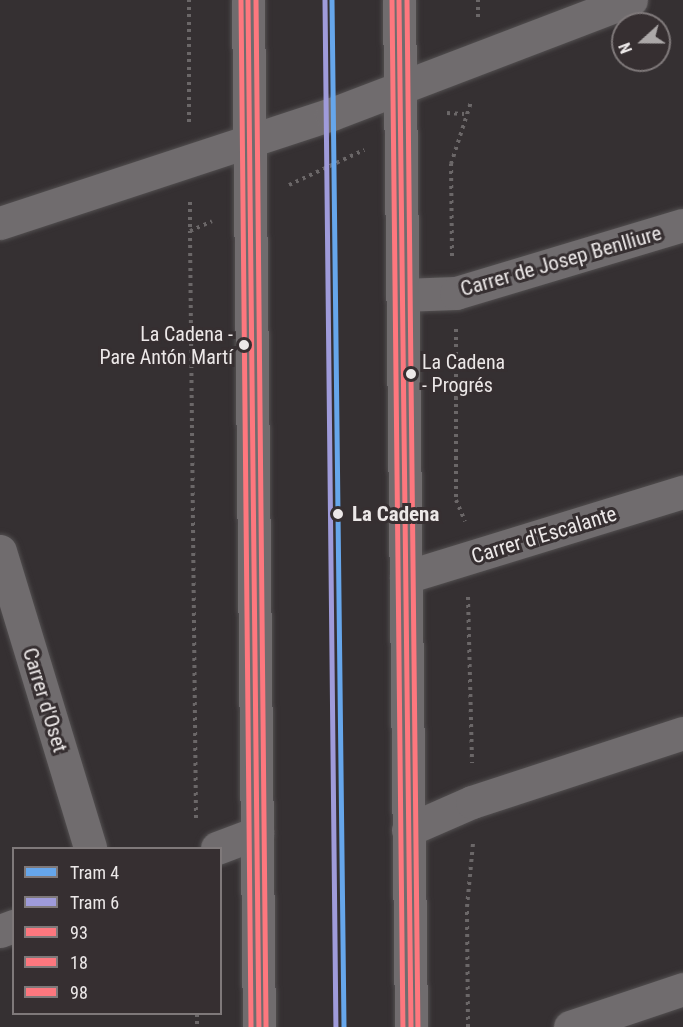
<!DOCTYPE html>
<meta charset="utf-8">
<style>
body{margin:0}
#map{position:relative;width:683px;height:1027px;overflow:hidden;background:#353032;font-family:"Roboto Condensed",sans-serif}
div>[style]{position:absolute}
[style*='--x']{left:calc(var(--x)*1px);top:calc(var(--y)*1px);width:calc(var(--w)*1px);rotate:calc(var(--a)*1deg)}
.path>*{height:4px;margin-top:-2px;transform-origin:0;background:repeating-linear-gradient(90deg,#6b6768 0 3px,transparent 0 7.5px)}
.roads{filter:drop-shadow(0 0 2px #524f50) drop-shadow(0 0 2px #524f50)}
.minor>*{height:33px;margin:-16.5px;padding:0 16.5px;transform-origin:16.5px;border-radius:16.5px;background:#706c6e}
.secondary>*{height:33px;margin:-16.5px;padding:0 16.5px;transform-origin:16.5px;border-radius:16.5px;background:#706c6e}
.bus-1>*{height:4.5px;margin:-2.25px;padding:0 2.25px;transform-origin:2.25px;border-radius:2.25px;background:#fd777e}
.bus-2>*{height:4.5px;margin:-2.25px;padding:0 2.25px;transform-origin:2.25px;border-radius:2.25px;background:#fd777e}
.bus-3>*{height:4.5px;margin:-2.25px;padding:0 2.25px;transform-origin:2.25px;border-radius:2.25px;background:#fd777e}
.tram-1>*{height:4.5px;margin:-2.25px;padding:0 2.25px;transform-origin:2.25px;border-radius:2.25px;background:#66a6eb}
.tram-2>*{height:4.5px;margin:-2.25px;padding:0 2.25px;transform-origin:2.25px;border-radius:2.25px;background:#9f9bda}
.dots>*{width:16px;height:16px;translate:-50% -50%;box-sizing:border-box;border:3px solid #362f31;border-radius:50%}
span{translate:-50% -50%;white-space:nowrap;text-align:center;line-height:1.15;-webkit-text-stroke:6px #362f31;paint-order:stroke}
.bus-label{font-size:20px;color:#ece8e8}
.right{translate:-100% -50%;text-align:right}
.left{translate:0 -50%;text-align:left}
.street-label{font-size:21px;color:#ece8e8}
.stop-label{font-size:21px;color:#ece8e8;font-weight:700}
.legend{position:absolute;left:12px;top:847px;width:210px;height:168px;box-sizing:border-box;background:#362f31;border:2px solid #7f797a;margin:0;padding:8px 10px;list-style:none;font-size:18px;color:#ece8e8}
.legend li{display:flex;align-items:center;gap:12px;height:30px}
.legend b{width:30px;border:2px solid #7f797a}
.north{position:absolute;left:611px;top:12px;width:60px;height:60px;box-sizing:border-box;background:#362f31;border:2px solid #7f797a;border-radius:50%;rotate:249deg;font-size:16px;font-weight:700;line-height:24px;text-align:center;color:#ece8e8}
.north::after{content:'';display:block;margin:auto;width:21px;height:27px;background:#aca8a8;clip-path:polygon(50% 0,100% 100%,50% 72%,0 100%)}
</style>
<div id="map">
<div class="path">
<div style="--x:478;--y:17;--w:17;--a:-90"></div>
<div style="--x:447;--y:113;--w:17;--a:3"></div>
<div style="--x:189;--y:122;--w:122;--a:-90"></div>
<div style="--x:289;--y:185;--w:83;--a:-25"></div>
<div style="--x:190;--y:202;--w:28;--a:90"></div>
<div style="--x:452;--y:256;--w:92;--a:-90.6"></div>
<div style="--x:451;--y:164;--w:65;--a:-72.1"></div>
<div style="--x:456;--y:329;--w:171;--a:90"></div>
<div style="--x:456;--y:500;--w:23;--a:67"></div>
<div style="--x:468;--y:597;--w:166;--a:88.6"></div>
<div style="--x:196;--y:818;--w:587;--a:-90.59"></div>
<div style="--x:190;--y:231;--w:24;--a:-24"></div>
<div style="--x:197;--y:1014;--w:13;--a:90"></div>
<div style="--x:468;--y:1027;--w:120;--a:-90.5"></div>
<div style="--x:467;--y:907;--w:64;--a:-84.6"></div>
</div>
<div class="roads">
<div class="minor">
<div style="--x:0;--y:223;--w:349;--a:-18.2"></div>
<div style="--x:332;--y:114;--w:320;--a:-20.9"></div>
<div style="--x:402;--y:295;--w:54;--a:-2.1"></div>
<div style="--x:456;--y:293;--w:237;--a:-16.7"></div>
<div style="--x:0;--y:551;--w:310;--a:73.1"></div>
<div style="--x:406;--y:577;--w:290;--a:-17.1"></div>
<div style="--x:408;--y:830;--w:70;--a:-23.6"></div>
<div style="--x:472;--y:802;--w:222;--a:-18.1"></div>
<div style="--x:217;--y:848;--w:43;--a:-20.6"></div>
<div style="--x:0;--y:931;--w:15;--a:-20"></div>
<div style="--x:570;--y:1027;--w:119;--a:-18.6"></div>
</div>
<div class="secondary">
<div style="--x:248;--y:0;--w:1027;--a:89.39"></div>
<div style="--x:399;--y:0;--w:1027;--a:89.33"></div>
</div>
</div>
<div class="bus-1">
<div style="--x:248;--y:0;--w:1027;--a:89.39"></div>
<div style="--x:399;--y:0;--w:1027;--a:89.33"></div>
</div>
<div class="bus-2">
<div style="--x:241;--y:0;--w:1027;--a:89.44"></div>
<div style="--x:392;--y:0;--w:1027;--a:89.39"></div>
</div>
<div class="bus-3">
<div style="--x:256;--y:0;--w:1027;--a:89.44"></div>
<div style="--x:407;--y:0;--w:1027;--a:89.39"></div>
</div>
<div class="tram-1">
<div style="--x:332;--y:0;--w:1027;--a:89.33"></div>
</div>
<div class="tram-2">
<div style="--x:325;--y:0;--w:1027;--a:89.39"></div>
</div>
<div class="dots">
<div style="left:244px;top:345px;background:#ece8e8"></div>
<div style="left:411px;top:374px;background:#ece8e8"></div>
<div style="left:338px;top:514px;background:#ece8e8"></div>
</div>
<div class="bus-label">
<span class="right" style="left:233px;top:346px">La Cadena -<br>Pare Antón Martí</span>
<span class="left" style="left:422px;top:374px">La Cadena<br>- Progrés</span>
</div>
<div class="street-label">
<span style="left:561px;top:261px;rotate:-16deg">Carrer de Josep Benlliure</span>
<span style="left:544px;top:535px;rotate:-17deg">Carrer d'Escalante</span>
<span style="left:45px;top:700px;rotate:73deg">Carrer d'Oset</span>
</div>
<div class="stop-label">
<span class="left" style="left:352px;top:514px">La Cadena</span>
</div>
<ul class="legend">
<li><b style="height:8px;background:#66a6eb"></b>Tram 4</li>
<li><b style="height:8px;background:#9f9bda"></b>Tram 6</li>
<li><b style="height:8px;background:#fd777e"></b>93</li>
<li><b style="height:8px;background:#fd777e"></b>18</li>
<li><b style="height:8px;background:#fd777e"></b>98</li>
</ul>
<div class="north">N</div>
</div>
